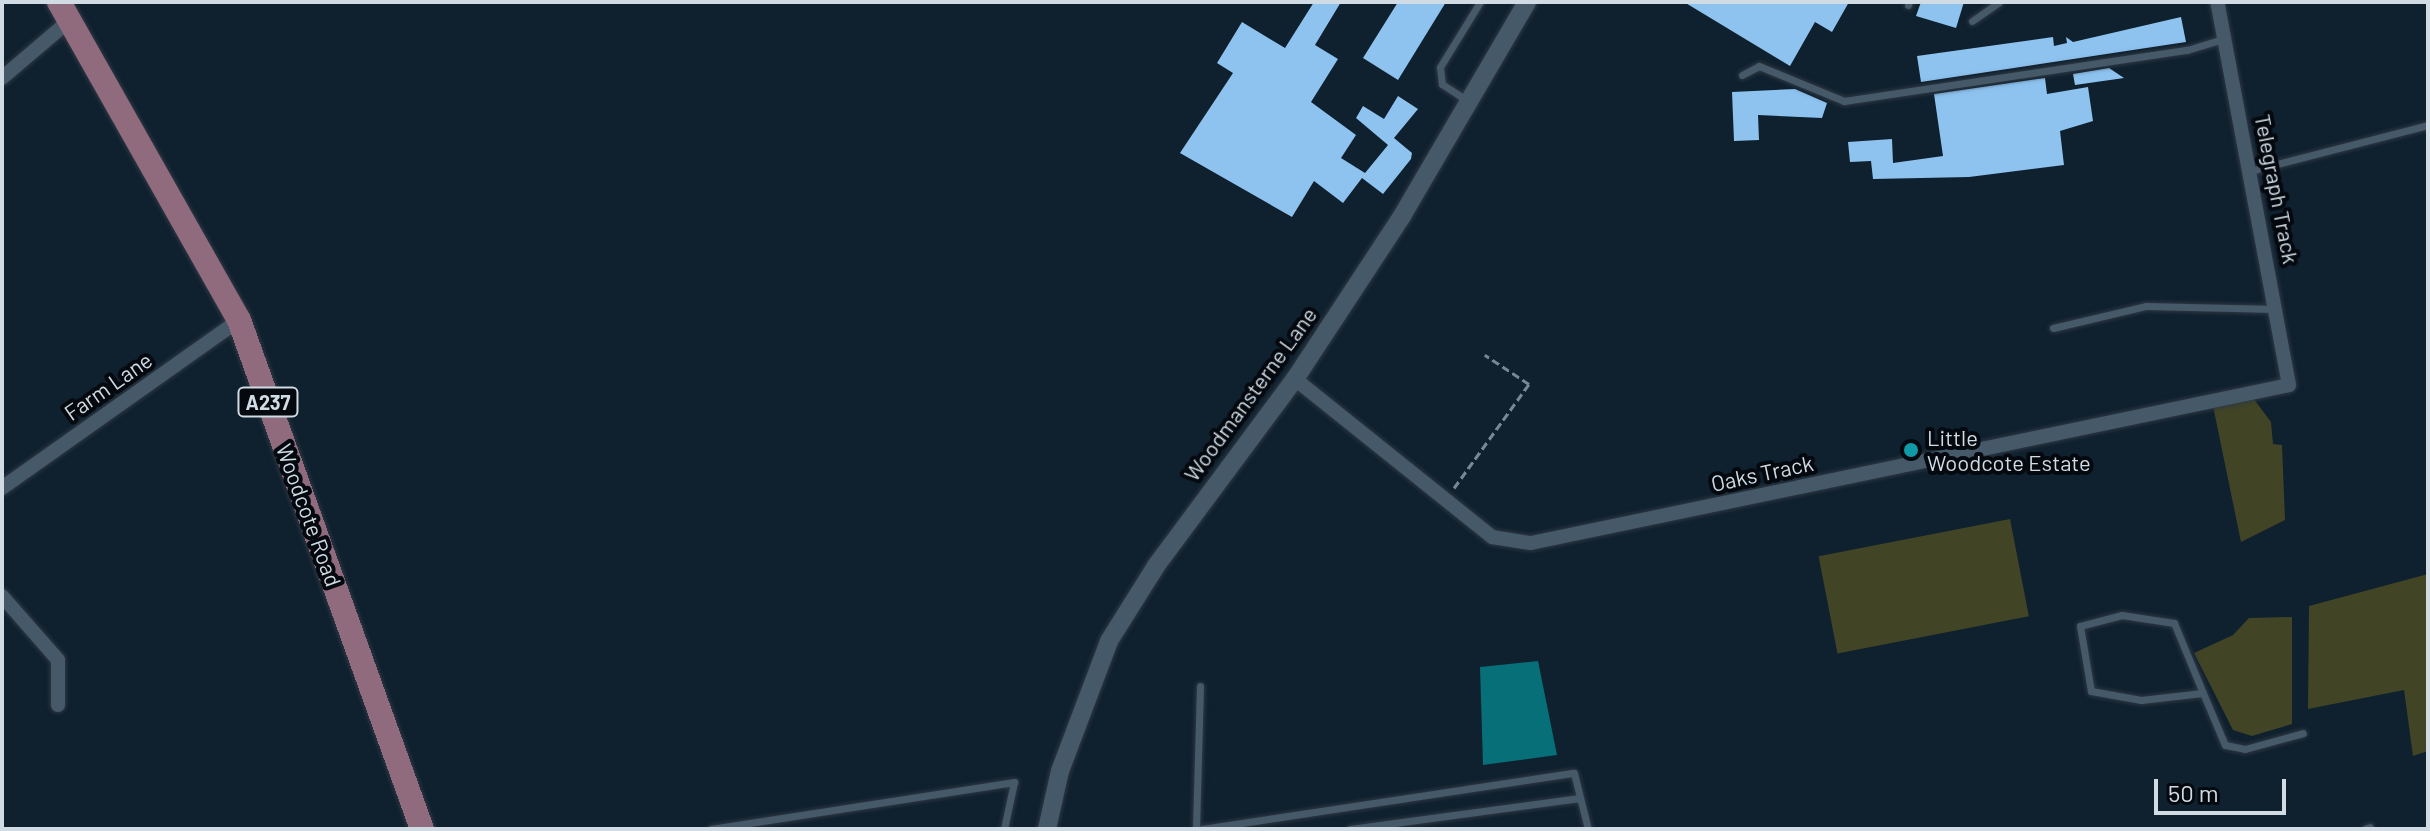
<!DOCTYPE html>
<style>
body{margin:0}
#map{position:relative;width:2430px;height:831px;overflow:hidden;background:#0f202e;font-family:Barlow,sans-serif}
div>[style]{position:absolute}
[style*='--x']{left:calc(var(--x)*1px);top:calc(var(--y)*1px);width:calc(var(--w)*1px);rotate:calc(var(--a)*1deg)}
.green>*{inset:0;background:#414525;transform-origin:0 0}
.water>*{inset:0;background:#066f77}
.building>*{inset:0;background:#8ec3ef}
.path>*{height:3px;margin-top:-1.5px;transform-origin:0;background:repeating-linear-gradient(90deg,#798792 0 8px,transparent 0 12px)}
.roads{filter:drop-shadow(0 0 2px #2e3843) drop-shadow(0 0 2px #2e3843)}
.service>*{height:7px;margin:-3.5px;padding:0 3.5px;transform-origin:3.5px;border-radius:3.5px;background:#465969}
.minor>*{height:14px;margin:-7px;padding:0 7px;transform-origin:7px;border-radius:7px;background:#465969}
.tertiary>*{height:18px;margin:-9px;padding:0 9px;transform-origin:9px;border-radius:9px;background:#465969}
.primary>*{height:24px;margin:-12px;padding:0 12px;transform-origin:12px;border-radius:12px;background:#906a7d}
.dots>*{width:22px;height:22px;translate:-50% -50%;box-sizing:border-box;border:4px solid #04090f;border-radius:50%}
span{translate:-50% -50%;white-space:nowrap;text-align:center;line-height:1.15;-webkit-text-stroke:8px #04090f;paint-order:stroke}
.shield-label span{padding:2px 6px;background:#04090f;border:2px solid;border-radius:6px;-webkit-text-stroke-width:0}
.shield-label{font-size:20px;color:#d0dbe4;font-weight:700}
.street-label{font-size:22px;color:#d0dbe4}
.poi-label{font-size:22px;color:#d0dbe4}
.left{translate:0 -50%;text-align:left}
.frame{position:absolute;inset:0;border:4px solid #d0dbe4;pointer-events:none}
.scale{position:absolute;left:2154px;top:779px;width:132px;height:36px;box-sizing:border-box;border:4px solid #d0dbe4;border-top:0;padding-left:10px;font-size:24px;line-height:28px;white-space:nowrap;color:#d0dbe4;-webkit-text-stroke:6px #04090f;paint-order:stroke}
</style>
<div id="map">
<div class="green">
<div style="clip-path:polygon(2253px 398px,2271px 422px,2273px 444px,2282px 445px,2285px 520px,2241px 542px,2213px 406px)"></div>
<div style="left:2010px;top:519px;width:99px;height:195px;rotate:79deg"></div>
<div style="clip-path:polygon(2428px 574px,2428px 751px,2413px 756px,2404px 690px,2308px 709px,2309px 606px)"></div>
<div style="clip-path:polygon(2292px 617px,2292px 724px,2252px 736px,2233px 730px,2194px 653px,2233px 635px,2249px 618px)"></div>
</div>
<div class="water">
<div style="clip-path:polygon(1538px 661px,1557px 755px,1483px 765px,1480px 667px)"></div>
</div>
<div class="building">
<div style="clip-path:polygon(1314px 2px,1341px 2px,1315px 45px,1338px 59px,1311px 102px,1356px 135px,1341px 158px,1365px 173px,1388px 145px,1356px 118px,1363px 106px,1384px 119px,1398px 96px,1418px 109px,1394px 138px,1412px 153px,1411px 159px,1383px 194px,1362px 178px,1343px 203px,1314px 181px,1292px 217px,1180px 153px,1233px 73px,1217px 63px,1242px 22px,1285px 48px)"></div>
<div style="clip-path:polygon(1398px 2px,1446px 2px,1398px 80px,1363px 58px)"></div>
<div style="clip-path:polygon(1684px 2px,1849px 2px,1832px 32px,1815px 22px,1790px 66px)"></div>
<div style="clip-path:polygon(1921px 2px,1964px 2px,1956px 28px,1916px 16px)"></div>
<div style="clip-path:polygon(2181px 17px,2186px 42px,1921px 82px,1917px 56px,2053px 37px,2054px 46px,2067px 43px,2066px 37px,2073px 42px)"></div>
<div style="clip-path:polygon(2109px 68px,2124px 78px,2075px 85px,2073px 74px)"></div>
<div style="clip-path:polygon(2045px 78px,2047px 94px,2088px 87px,2093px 121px,2060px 131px,2064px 165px,1969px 177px,1873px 179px,1871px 161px,1850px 162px,1848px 142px,1892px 139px,1893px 163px,1943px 156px,1934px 94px)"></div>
<div style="clip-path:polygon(1795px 89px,1827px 103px,1822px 118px,1758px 115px,1759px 140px,1734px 141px,1732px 92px)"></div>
</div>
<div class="path">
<div style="--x:1454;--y:488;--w:128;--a:-54.2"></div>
<div style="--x:1529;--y:384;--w:53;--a:-146.6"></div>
</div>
<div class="roads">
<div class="service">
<div style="--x:1908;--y:5;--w:3;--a:-72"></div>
<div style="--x:1972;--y:21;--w:33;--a:-35"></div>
<div style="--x:1742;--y:75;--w:19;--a:-28"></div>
<div style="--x:1759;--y:66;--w:92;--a:22.4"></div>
<div style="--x:1844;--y:101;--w:347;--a:-8.5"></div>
<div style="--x:2187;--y:50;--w:39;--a:-17"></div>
<div style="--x:1468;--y:101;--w:31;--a:-147"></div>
<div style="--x:1442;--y:84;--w:17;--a:-97"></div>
<div style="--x:1440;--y:67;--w:76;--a:-58.4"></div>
<div style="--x:2250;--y:171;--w:184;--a:-14.5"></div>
<div style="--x:2053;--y:328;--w:96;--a:-13.3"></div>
<div style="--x:2146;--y:306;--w:129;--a:1.3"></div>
<div style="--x:2203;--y:693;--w:76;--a:-112.5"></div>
<div style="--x:2174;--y:623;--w:53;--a:-171.3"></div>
<div style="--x:2122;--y:615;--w:43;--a:165.3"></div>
<div style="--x:2080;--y:626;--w:66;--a:80.4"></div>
<div style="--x:2091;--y:691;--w:51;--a:10.2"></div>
<div style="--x:2141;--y:700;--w:62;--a:-6.4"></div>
<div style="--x:2203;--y:693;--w:56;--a:67.1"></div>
<div style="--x:2225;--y:745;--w:20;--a:11"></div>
<div style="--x:2245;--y:749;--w:60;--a:-15.4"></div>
<div style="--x:711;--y:829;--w:307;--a:-8.8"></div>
<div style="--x:1014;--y:782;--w:48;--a:102"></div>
<div style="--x:1196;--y:829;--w:143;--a:-88.4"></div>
<div style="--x:1202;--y:829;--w:376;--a:-8.6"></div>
<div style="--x:1574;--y:773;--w:58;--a:76"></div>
<div style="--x:1350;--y:829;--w:232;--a:-7.7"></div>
<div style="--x:2365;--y:829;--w:5;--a:-22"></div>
</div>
<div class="minor">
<div style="--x:2;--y:78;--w:88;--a:-40.4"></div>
<div style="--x:1295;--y:379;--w:253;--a:38.7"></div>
<div style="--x:1492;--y:537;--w:39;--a:9"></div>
<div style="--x:1531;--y:543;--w:774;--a:-11.77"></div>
<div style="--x:2289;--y:385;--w:390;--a:-100.6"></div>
<div style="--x:2;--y:488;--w:291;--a:-35.3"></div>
<div style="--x:2;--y:596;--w:85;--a:48.8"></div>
<div style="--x:58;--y:660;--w:45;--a:90"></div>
</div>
<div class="tertiary">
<div style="--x:1047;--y:829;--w:59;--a:-77.4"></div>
<div style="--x:1060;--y:771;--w:139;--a:-69.3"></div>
<div style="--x:1109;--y:641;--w:89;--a:-57.9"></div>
<div style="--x:1156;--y:566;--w:233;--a:-53.4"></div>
<div style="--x:1295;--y:379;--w:195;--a:-56.7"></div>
<div style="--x:1402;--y:216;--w:248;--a:-59.7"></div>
</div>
<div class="primary">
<div style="--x:59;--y:2;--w:365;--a:60.5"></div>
<div style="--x:239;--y:320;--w:541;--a:70.23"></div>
</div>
</div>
<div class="dots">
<div style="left:1911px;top:450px;background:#0f9aa8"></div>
</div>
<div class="shield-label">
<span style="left:268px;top:402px">A237</span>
</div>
<div class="street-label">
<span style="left:2277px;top:189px;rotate:79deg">Telegraph Track</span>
<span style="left:108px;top:386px;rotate:-35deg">Farm Lane</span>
<span style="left:1250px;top:394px;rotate:-54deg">Woodmansterne Lane</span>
<span style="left:1762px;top:473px;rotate:-12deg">Oaks Track</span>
<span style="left:309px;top:515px;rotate:70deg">Woodcote Road</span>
</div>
<div class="poi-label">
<span class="left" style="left:1927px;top:450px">Little<br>Woodcote Estate</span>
</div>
<div class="frame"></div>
<div class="scale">50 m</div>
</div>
